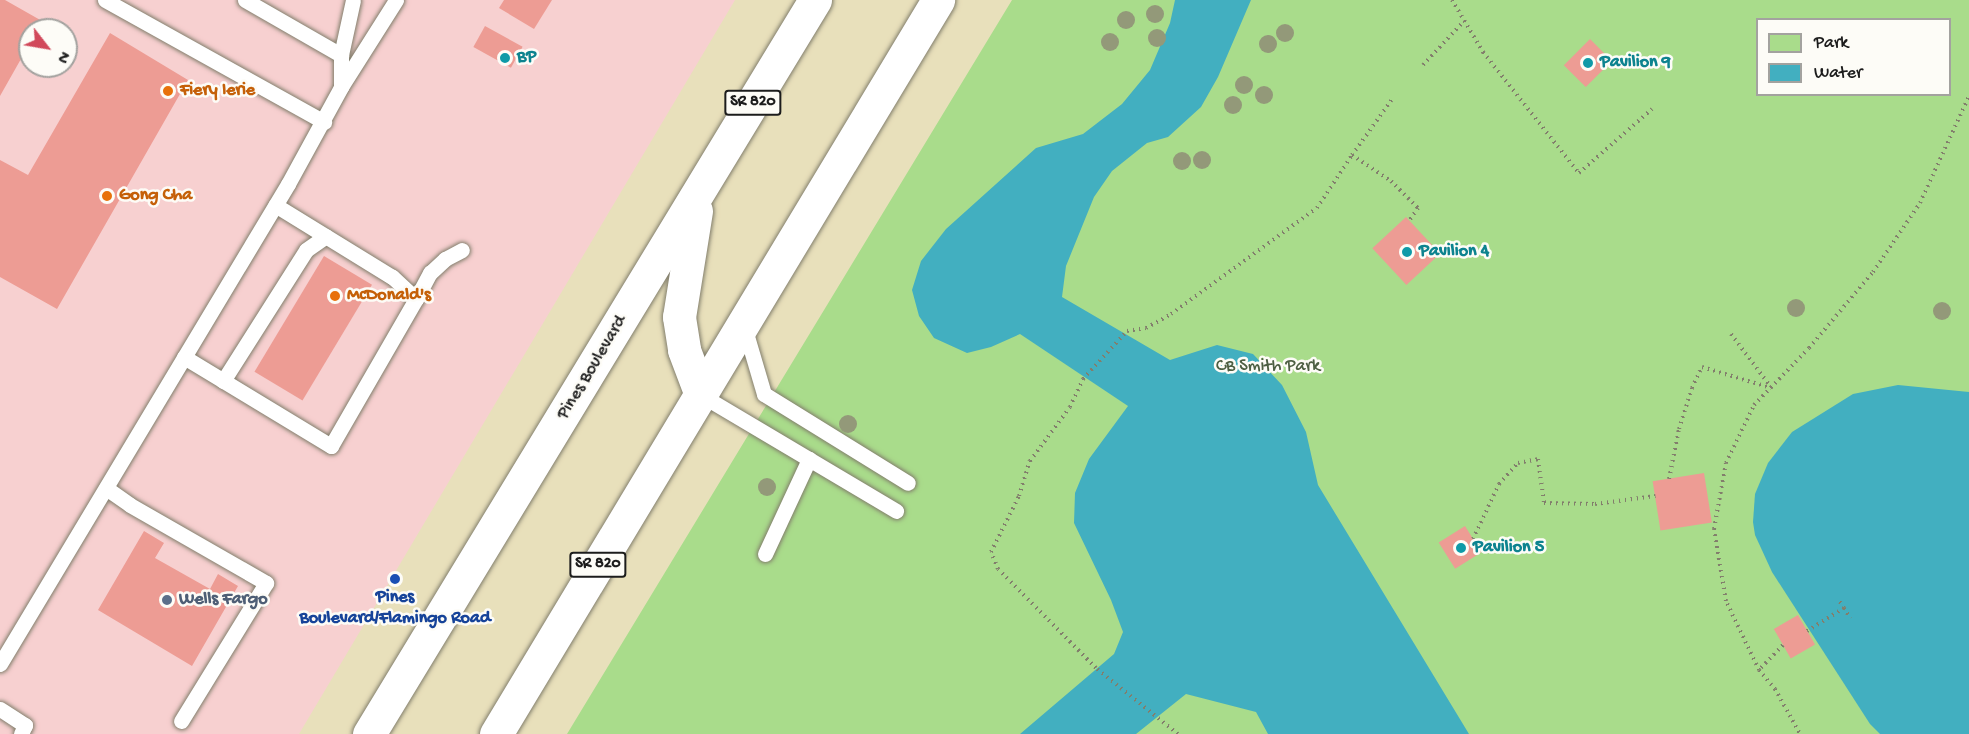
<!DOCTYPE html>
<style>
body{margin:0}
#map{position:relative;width:1969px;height:734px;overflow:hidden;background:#e8e0bb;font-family:"Gochi Hand",sans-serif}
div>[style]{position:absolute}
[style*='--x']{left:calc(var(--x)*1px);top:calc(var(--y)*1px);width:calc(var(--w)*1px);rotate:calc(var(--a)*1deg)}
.built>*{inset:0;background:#f7d0d0}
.green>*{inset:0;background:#a9dc8b}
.water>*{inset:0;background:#42afc0}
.building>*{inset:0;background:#ed9c94;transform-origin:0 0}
.path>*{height:4px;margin-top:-2px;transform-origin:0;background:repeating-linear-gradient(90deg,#827e6c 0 1.5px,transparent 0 6px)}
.roads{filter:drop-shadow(0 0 2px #827e6c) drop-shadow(0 0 2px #827e6c)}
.service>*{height:15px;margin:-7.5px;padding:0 7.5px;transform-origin:7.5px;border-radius:7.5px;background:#fff}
.trunk>*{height:33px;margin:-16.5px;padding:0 16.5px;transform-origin:16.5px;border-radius:16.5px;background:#fff}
.trees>*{width:18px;height:18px;margin:-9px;border-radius:50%;background:#939979}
.dots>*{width:16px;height:16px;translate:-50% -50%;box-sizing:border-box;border:3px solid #fdfcf7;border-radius:50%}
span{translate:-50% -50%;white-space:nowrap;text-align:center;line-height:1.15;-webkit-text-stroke:5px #fdfcf7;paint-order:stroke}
.shield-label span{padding:2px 4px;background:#fdfcf7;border:2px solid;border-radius:4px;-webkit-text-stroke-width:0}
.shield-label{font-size:16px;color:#1c1c1c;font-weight:700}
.culture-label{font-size:18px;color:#0d838f;font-weight:700}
.left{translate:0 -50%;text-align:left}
.food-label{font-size:18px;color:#c56008;font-weight:700}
.park-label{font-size:18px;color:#4d5f43}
.street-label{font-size:18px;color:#1c1c1c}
.transit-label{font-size:18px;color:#164399;font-weight:700}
.service-label{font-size:18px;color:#4e5e75;font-weight:700}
.legend{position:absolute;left:1756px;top:18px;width:195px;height:78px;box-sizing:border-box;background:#fdfcf7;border:2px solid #a3a29f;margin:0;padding:8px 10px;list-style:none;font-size:18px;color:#1c1c1c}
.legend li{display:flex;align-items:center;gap:12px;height:30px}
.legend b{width:30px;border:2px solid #a3a29f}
.north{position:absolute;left:18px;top:18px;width:60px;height:60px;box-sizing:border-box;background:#fdfcf7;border:2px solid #a3a29f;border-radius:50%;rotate:121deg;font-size:16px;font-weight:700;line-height:24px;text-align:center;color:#1c1c1c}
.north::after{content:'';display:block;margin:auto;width:21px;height:27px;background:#d1495b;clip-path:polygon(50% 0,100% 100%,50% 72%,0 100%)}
</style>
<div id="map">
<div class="built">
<div style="clip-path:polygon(evenodd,0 0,735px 0,299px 734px,0 734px,0 0,30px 30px,66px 30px,66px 66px,30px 66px,30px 30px)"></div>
</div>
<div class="green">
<div style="clip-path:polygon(evenodd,1012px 0,1969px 0,1969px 734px,567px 734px,1012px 0,1758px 20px,1950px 20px,1950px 94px,1758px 94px,1758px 20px)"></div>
</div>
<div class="water">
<div style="clip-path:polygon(1175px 0,1251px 0,1218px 77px,1201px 107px,1168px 137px,1147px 143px,1112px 171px,1094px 197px,1066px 266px,1062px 297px,1170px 360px,1217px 345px,1253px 354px,1282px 385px,1306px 432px,1318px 485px,1469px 734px,1268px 734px,1256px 712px,1186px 694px,1136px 734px,1020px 734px,1114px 654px,1123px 632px,1111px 600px,1074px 523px,1075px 493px,1089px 459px,1128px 406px,1020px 334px,991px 347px,967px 353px,934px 338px,919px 316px,912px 290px,921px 261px,946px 229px,1036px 148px,1083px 134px,1122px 104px,1150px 70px,1170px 23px)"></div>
<div style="clip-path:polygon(1898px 385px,1969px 392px,1969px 734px,1880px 734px,1870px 724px,1772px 572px,1755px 535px,1753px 522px,1755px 494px,1768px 463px,1792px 432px,1853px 394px)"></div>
</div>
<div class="building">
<div style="clip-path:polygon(0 0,5px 0,42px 21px,38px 30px,30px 30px,30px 43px,0 96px)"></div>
<div style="clip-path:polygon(504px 0,552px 0,534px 29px,499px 8px)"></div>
<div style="left:485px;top:26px;width:43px;height:24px;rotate:29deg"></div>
<div style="clip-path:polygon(110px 33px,188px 80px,57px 309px,0 277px,0 160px,28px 175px)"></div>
<div style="left:1590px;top:39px;width:31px;height:37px;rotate:45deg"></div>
<div style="left:1406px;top:217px;width:50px;height:46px;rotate:47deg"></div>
<div style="left:324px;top:256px;width:56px;height:135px;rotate:31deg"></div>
<div style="left:1704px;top:473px;width:50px;height:52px;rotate:81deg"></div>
<div style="left:1465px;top:526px;width:31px;height:31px;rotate:58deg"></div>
<div style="clip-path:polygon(144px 531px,164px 543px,155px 558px,210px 589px,218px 574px,238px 586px,192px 666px,98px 610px)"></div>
<div style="left:1798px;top:615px;width:34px;height:28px;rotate:60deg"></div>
</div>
<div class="path">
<div style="--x:1452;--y:0;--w:61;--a:59.2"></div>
<div style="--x:1483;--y:52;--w:154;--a:51.6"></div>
<div style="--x:1579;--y:173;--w:97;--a:-41.2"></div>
<div style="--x:1423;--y:65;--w:60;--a:-47"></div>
<div style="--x:1352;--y:155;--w:70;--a:-54.3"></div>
<div style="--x:1731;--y:334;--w:66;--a:53"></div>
<div style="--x:1669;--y:479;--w:51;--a:-78.7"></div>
<div style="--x:1679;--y:429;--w:43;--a:-72.4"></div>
<div style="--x:1692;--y:388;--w:23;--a:-65"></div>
<div style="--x:1702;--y:367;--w:72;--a:16.9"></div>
<div style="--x:1473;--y:539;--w:61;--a:-64.7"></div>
<div style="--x:1499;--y:484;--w:28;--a:-48"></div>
<div style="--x:1518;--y:463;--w:20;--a:-11"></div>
<div style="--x:1538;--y:459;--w:44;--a:82.2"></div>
<div style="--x:1544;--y:503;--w:51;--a:1.1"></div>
<div style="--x:1595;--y:504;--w:61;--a:-7.6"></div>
<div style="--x:1844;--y:608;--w:12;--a:59"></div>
<div style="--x:1807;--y:631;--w:44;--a:-31.9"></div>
<div style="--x:1844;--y:608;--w:11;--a:-124"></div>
<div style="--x:1783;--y:645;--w:35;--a:134"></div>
<div style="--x:1759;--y:670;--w:76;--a:-115.6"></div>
<div style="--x:1726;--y:601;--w:73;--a:-99.5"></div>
<div style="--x:1714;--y:529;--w:67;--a:-79.7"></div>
<div style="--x:1726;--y:463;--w:64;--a:-64.2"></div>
<div style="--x:1754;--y:405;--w:79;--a:-46"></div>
<div style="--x:1809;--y:348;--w:99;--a:-49.9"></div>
<div style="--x:1873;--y:272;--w:83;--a:-55.7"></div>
<div style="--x:1920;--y:203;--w:118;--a:-65.4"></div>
<div style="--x:1759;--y:670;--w:25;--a:50"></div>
<div style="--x:1775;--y:689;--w:51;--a:60.9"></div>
<div style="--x:1178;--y:734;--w:105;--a:-141.2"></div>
<div style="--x:1096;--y:668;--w:139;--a:-134.7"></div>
<div style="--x:998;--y:569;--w:18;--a:-112"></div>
<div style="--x:991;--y:552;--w:63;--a:-63.4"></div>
<div style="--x:1019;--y:496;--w:37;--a:-73"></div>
<div style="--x:1030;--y:461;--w:67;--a:-53.5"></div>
<div style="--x:1070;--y:407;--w:31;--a:-65"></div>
<div style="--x:1083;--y:379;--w:65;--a:-47.5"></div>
<div style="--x:1127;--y:331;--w:19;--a:-9"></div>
<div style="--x:1146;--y:328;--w:29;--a:-29"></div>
<div style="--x:1171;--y:314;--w:180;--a:-36"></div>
<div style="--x:1317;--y:208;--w:64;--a:-56.6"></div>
<div style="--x:1352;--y:155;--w:47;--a:33.7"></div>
<div style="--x:1391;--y:181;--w:38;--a:45"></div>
<div style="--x:1418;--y:208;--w:16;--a:125"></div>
</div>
<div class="roads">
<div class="service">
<div style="--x:105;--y:0;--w:251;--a:29.1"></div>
<div style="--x:245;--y:0;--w:111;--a:29.8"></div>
<div style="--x:341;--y:87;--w:32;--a:-90"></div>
<div style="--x:341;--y:55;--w:56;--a:-77.7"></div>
<div style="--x:416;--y:299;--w:30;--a:-62"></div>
<div style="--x:430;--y:273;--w:21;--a:-43"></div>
<div style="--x:445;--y:259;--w:19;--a:-28"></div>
<div style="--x:744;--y:326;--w:71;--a:73.6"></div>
<div style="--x:764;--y:394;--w:169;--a:31.7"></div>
<div style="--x:184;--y:357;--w:172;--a:31.2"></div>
<div style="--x:331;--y:446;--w:170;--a:-60"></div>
<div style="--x:416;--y:299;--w:33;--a:-137"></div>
<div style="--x:392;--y:277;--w:137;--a:-148.4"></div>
<div style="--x:223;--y:381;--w:155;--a:-57.6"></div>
<div style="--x:306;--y:250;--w:24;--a:-35"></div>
<div style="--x:701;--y:395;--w:227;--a:30.7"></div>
<div style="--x:106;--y:488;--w:29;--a:35"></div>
<div style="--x:130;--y:505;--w:157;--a:29.8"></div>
<div style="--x:266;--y:583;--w:162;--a:121.6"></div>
<div style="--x:765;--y:554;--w:105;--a:-65.1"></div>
<div style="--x:0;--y:664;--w:560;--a:-59.04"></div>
<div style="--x:288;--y:184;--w:111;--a:-61.3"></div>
<div style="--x:341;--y:87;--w:103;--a:-57.7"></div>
<div style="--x:0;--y:709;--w:30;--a:33"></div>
<div style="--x:25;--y:725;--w:10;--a:114"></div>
</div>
<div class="trunk">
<div style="--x:696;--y:211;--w:107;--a:99.1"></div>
<div style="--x:679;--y:317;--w:33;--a:81"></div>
<div style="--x:684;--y:350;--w:48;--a:69.3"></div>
<div style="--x:369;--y:734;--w:859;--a:-58.72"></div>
<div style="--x:496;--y:734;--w:857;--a:-58.94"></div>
</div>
</div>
<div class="trees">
<div style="left:1155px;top:14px"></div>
<div style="left:1126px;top:20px"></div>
<div style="left:1285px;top:33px"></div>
<div style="left:1157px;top:38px"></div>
<div style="left:1110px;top:42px"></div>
<div style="left:1268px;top:44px"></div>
<div style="left:1244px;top:85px"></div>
<div style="left:1264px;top:95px"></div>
<div style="left:1233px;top:105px"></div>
<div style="left:1202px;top:160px"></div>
<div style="left:1182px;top:161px"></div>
<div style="left:1796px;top:308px"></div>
<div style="left:1942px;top:311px"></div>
<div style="left:848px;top:424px"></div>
<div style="left:767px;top:487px"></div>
</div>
<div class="dots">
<div style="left:505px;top:58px;background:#0f9aa8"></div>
<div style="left:1588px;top:63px;background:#0f9aa8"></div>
<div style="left:168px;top:91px;background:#e8710a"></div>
<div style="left:107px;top:196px;background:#e8710a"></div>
<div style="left:1407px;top:252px;background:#0f9aa8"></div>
<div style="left:335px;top:296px;background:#e8710a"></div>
<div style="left:1461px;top:548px;background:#0f9aa8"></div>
<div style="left:395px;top:579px;background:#1a4fb4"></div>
<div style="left:167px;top:600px;background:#5c6f8a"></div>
</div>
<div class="shield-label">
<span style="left:753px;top:103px">SR 820</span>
<span style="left:598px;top:565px">SR 820</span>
</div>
<div class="culture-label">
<span class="left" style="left:517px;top:58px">BP</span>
<span class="left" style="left:1600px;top:63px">Pavilion 9</span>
<span class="left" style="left:1419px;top:252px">Pavilion 4</span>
<span class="left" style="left:1473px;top:548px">Pavilion 5</span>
</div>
<div class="food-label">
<span class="left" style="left:180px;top:91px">Fiery Ierie</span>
<span class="left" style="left:119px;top:196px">Gong Cha</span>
<span class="left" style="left:347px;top:296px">McDonald's</span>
</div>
<div class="park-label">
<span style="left:1268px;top:367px">CB Smith Park</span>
</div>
<div class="street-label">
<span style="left:593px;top:368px;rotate:-59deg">Pines Boulevard</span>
</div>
<div class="transit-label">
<span style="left:395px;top:609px">Pines<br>Boulevard/Flamingo Road</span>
</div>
<div class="service-label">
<span class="left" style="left:179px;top:600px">Wells Fargo</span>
</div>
<ul class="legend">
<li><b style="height:16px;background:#a9dc8b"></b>Park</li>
<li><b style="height:16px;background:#42afc0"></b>Water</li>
</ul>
<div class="north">N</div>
</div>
